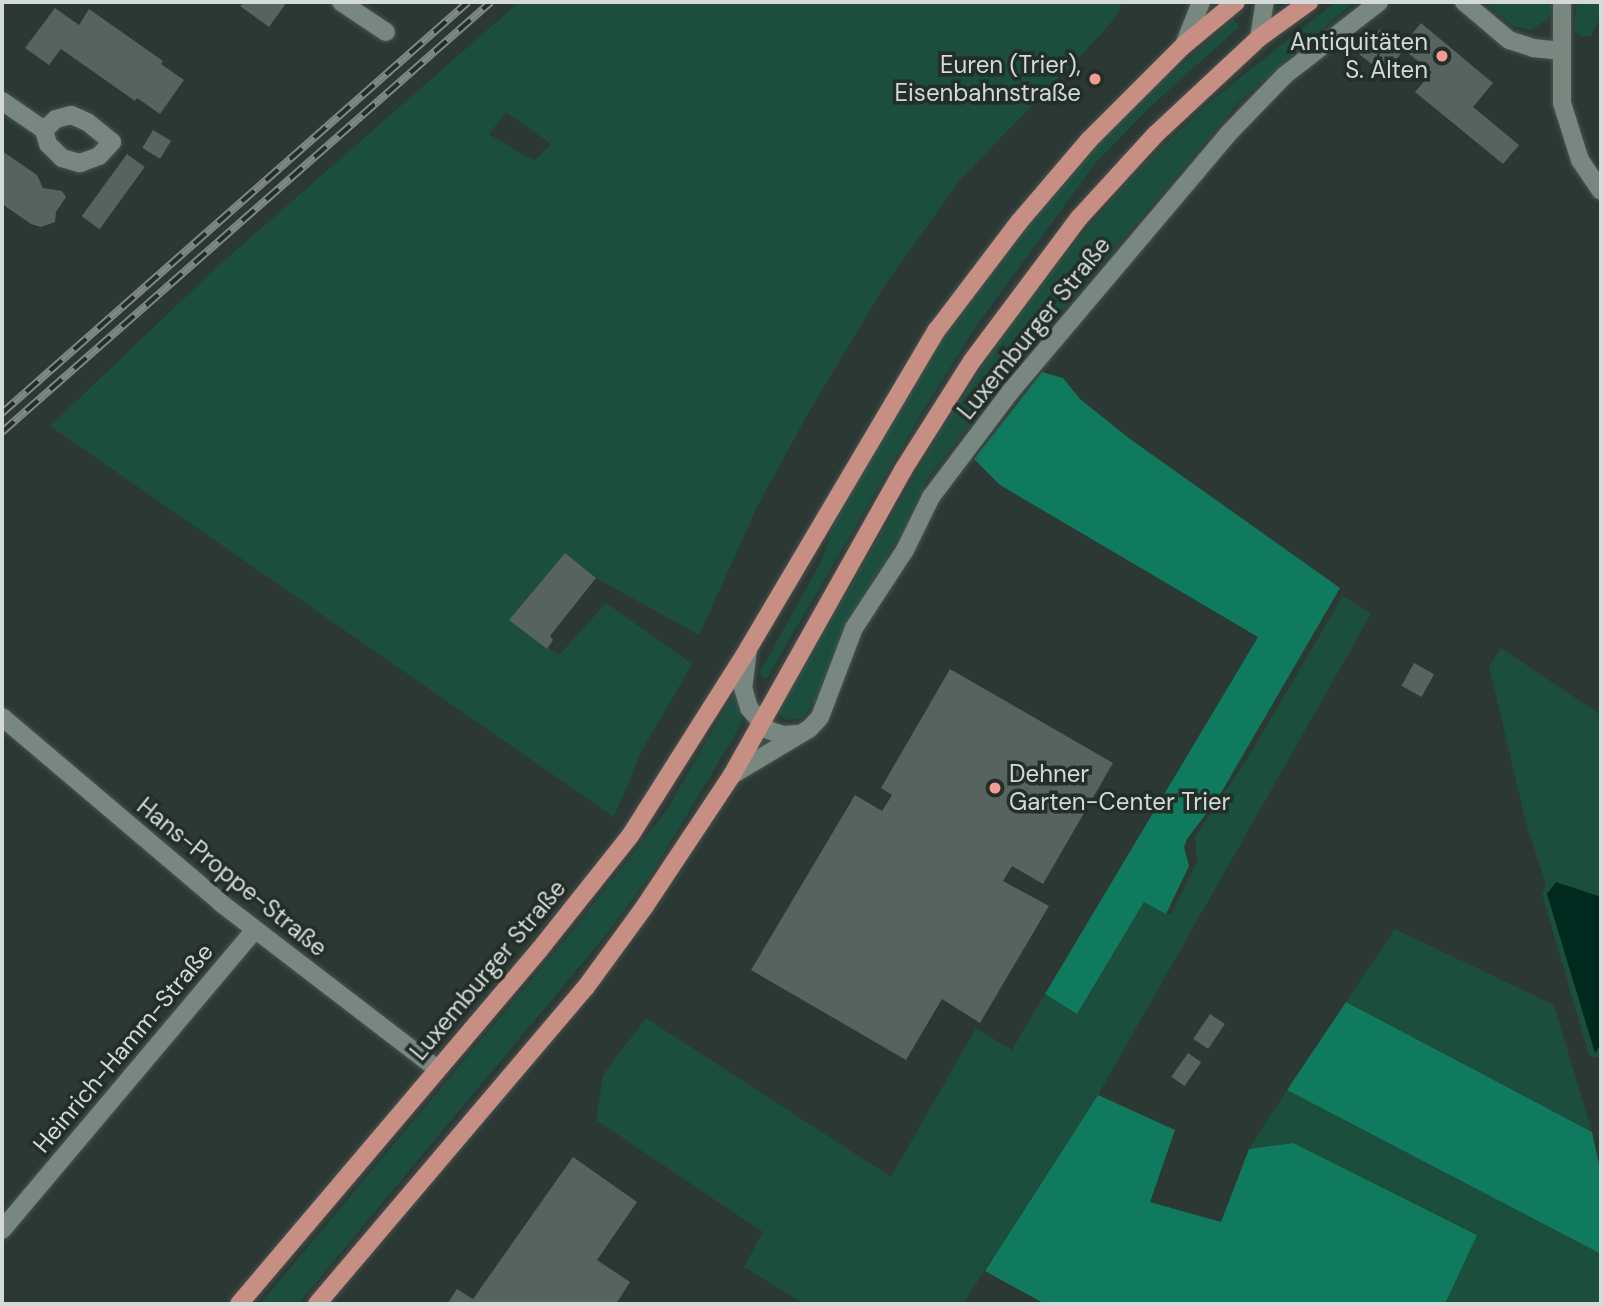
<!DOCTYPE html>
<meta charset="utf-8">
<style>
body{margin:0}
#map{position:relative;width:1603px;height:1306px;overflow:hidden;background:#2c3833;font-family:"DM Sans",sans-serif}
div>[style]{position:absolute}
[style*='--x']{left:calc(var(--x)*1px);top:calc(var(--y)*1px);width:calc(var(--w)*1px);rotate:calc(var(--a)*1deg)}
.green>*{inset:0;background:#1b4e3d}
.forest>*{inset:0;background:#0f7a5d}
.water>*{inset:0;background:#012a1e}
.building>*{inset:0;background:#57635e;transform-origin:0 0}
.roads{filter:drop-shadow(0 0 2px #495350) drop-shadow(0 0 2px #495350)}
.minor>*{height:18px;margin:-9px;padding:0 9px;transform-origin:9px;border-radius:9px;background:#798781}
.tertiary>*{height:18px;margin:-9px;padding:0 9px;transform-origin:9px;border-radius:9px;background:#798781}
.primary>*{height:18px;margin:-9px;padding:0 9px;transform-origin:9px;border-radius:9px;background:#c78e84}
.rail>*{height:8px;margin-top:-4px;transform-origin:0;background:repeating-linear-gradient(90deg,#232e29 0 16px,#7f8884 0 32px);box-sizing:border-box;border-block:2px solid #7f8884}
.dots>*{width:19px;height:19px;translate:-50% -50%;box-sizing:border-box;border:4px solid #232e29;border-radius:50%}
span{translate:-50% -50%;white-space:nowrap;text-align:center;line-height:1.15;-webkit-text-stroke:7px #232e29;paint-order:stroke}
.poi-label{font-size:24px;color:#d3dad7}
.right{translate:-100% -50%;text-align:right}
.left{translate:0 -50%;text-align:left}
.street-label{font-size:24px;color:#d3dad7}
.frame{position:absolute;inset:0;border:4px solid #d3dad7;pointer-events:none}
</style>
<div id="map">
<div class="green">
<div style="clip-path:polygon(evenodd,519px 2px,1121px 2px,1118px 14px,1101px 34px,960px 180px,887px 282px,811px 408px,757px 507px,699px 635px,596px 578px,565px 553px,509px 620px,559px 655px,606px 603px,692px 664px,640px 754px,614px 817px,50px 426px,217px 267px,519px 2px,506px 112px,551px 144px,534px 161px,489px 134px,506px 112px)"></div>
<div style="clip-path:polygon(1335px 2px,1354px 2px,1240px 101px,1030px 349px,927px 479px,903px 530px,848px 621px,815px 701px,802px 718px,788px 720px,779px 716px,779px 709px,939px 433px,1004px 332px,1064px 255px,1134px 174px,1207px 104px)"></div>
<div style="clip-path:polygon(1484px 2px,1555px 2px,1555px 4px,1548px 19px,1531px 30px,1513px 26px)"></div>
<div style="clip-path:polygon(1577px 2px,1598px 2px,1601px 18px,1591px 35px,1581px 37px,1574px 29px)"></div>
<div style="clip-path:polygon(1233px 19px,1239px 27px,1152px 105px,1097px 161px,977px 325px,922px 413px,767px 678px,763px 679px,760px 672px,823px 558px,832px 529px,858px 478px,928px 359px,997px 262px,1090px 153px,1161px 83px)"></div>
<div style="clip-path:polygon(1343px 596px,1371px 614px,1098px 1095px,963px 1304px,804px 1304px,744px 1267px,763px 1232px,596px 1120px,603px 1075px,646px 1018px,891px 1177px,976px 1028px,1012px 1050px,1045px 994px,1077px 1014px,1144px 902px,1171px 915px,1197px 862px,1195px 837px,1247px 759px)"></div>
<div style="clip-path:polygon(1501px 648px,1601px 715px,1601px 897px,1556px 882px,1596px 1052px,1601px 1044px,1601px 1055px,1595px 1058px,1589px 1055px,1542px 894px,1546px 884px,1526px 823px,1489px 666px)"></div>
<div style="clip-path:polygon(735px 691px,742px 723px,652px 873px,609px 931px,298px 1304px,260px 1304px,568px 936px,666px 811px)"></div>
<div style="clip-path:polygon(1395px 929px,1554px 1005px,1592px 1132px,1346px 1002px)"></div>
<div style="clip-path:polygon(1287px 1090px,1601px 1254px,1601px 1304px,1445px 1304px,1476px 1234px,1293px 1143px,1249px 1149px)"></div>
</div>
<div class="forest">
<div style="clip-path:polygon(1042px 372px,1063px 378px,1080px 399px,1130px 439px,1340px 588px,1218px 798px,1187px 839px,1184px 847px,1189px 866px,1166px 914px,1144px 902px,1077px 1014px,1045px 994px,1258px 637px,1000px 485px,974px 459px)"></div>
<div style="clip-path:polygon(1346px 1002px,1592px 1132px,1601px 1174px,1601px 1254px,1287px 1090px)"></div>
<div style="clip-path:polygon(1098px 1095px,1175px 1130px,1150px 1202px,1221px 1222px,1249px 1149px,1293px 1143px,1477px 1235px,1445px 1304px,1045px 1304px,985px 1271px)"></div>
</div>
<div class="water">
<div style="clip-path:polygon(1556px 882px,1601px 897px,1601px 1044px,1595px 1053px,1547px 894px)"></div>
</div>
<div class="building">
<div style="clip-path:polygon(244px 2px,287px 2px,269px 27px,240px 6px)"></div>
<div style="clip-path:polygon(55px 8px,79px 25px,89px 9px,163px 61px,161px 64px,184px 80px,160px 114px,137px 98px,135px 101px,61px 49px,49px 65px,25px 48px)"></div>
<div style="clip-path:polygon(1421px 23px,1493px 83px,1473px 107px,1519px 145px,1503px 164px,1415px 92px,1432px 72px,1404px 50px,1384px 74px,1359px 54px,1380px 29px,1401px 47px)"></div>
<div style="left:153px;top:130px;width:21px;height:21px;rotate:31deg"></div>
<div style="clip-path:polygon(2px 151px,37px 175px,43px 188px,62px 191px,66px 197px,56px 212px,55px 222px,41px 227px,31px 224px,2px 204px)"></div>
<div style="left:127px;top:154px;width:22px;height:77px;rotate:36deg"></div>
<div style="clip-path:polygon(565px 553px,596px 578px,550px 636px,553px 640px,547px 649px,509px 620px)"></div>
<div style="left:1414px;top:663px;width:23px;height:26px;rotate:29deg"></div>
<div style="clip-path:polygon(950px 669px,1113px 763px,1043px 884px,1012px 866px,1003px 881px,1049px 906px,980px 1023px,942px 999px,906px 1060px,751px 970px,855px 795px,882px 811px,892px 795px,881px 788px)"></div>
<div style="left:1210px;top:1014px;width:18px;height:30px;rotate:34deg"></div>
<div style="left:1188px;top:1053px;width:16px;height:29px;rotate:35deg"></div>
<div style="clip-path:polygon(573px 1157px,637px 1202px,597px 1260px,630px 1282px,616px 1304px,447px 1304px,457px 1289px,473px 1299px)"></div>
</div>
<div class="roads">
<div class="minor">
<div style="--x:341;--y:2;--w:54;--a:33.7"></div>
<div style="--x:1464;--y:2;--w:59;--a:40.2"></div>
<div style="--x:1509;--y:40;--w:25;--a:18"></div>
<div style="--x:1533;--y:48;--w:27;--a:6"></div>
<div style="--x:1562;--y:2;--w:101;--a:90"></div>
<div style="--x:1562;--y:103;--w:60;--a:72.5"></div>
<div style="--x:1580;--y:160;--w:37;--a:56"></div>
<div style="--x:2;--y:101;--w:51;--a:34.6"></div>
<div style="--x:44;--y:130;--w:15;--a:74"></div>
<div style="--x:48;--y:144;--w:20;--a:45"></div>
<div style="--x:62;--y:158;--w:19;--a:16"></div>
<div style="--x:80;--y:163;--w:20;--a:-20"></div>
<div style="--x:99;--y:156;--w:19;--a:-47"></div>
<div style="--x:112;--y:142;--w:32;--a:-141"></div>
<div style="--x:87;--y:122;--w:17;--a:-156"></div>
<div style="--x:71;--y:115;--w:16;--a:165"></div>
<div style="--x:56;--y:119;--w:16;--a:137"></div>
<div style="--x:748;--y:649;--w:39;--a:97"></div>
<div style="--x:743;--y:688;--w:21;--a:73"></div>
<div style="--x:749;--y:708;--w:29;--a:49"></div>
<div style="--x:768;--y:730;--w:16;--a:18"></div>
<div style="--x:783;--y:735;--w:14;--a:-4"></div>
<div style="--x:2;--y:717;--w:287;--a:40.3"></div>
<div style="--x:221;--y:903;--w:272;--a:37.5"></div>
<div style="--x:732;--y:775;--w:90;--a:-30.9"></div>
<div style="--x:809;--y:729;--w:16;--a:-47"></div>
<div style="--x:820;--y:717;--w:95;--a:-69.1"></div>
<div style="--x:854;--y:628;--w:93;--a:-56.8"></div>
<div style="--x:905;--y:550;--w:59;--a:-63.9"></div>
<div style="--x:931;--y:497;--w:133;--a:-53"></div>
<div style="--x:1011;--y:391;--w:336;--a:-49.8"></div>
<div style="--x:1228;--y:134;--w:82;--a:-46"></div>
<div style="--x:1285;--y:75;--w:119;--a:-37.8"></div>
<div style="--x:2;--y:1230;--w:392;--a:-49.9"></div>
</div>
<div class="tertiary">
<div style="--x:1259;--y:38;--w:36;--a:-81"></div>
<div style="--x:1184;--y:45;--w:46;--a:-68.4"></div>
</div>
<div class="primary">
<div style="--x:239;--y:1304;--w:465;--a:-49.7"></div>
<div style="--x:540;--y:949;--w:144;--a:-51.5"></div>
<div style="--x:630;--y:836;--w:221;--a:-57.7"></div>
<div style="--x:748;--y:649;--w:371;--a:-59.4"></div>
<div style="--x:937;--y:330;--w:136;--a:-52.8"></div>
<div style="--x:1019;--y:222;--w:108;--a:-49.5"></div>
<div style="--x:1089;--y:140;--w:134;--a:-45"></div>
<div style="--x:1184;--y:45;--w:67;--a:-39.6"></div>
<div style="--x:317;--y:1304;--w:416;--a:-49.7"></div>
<div style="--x:586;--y:987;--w:100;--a:-53.9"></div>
<div style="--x:645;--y:906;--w:157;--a:-56.4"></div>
<div style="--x:732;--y:775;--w:350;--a:-60.7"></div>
<div style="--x:903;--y:470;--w:129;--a:-57.7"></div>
<div style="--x:972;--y:361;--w:179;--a:-53.2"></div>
<div style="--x:1079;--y:218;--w:114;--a:-47.5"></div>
<div style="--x:1156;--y:134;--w:141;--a:-43"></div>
<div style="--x:1259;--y:38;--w:62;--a:-35.8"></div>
</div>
</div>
<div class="rail">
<div style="--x:2;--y:413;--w:621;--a:-41.41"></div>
<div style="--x:2;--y:432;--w:651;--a:-41.33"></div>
</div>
<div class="dots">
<div style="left:1442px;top:56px;background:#f59c92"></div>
<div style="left:1095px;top:79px;background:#f59c92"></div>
<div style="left:995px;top:788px;background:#f59c92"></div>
</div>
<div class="poi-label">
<span class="right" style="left:1428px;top:56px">Antiquitäten<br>S. Alten</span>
<span class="right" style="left:1081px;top:79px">Euren (Trier),<br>Eisenbahnstraße</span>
<span class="left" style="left:1009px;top:788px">Dehner<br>Garten-Center Trier</span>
</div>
<div class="street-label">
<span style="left:1034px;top:328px;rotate:-51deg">Luxemburger Straße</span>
<span style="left:232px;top:877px;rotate:39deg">Hans-Proppe-Straße</span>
<span style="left:488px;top:970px;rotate:-50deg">Luxemburger Straße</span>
<span style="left:123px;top:1048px;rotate:-50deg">Heinrich-Hamm-Straße</span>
</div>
<div class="frame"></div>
</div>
